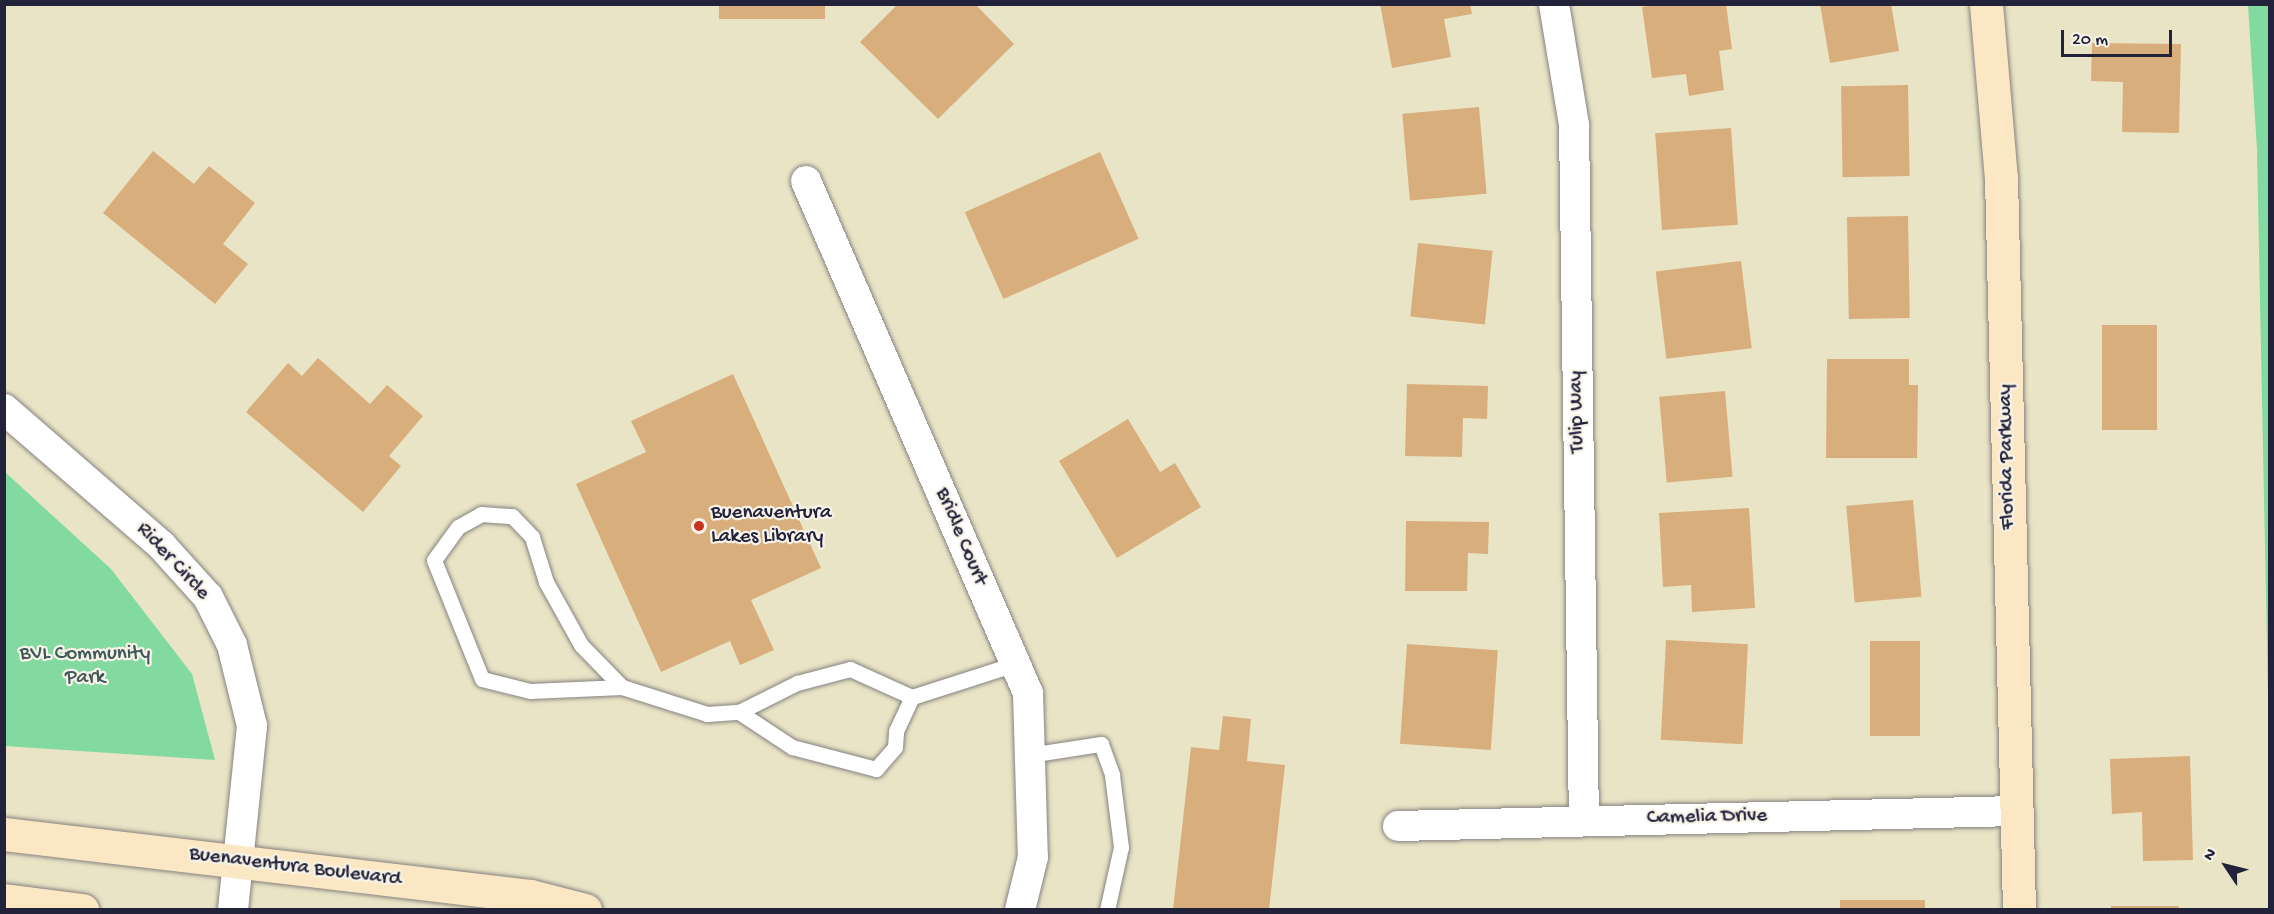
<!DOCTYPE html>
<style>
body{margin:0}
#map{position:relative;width:2274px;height:914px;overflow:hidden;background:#eae4c6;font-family:"Gochi Hand",sans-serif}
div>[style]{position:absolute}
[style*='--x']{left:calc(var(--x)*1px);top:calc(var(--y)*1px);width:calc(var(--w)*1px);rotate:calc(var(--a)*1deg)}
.green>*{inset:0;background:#82daa0}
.building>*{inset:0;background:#d8ae7c;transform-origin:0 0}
.roads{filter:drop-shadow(0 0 2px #868380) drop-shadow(0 0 2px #868380)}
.lane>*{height:15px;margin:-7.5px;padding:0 7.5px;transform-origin:7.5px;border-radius:7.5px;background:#fff}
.street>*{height:30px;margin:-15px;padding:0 15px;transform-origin:15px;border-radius:15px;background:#fff}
.secondary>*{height:33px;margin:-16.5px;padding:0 16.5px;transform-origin:16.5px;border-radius:16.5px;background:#fbe7c3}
.dots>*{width:16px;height:16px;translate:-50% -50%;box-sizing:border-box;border:3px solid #f7f3e8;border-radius:50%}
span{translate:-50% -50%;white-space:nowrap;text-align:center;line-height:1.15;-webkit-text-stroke:4.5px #f7f3e8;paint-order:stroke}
.street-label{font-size:21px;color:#22223b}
.poi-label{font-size:21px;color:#22223b}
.left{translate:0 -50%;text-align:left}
.park-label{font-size:21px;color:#3f5959}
.frame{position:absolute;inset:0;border:6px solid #22223b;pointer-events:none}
.north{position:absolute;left:2196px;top:836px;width:60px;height:60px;-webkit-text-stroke:4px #f7f3e8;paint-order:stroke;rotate:305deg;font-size:16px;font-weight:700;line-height:24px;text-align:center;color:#22223b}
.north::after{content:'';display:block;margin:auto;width:21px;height:27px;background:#22223b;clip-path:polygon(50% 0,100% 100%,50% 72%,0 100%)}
.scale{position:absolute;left:2061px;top:30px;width:111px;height:27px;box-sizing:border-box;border:3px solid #22223b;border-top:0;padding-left:8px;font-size:18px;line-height:21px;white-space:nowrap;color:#22223b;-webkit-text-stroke:4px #f7f3e8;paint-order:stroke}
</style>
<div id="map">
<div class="green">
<div style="clip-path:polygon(2248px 5px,2270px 5px,2269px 746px,2257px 150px)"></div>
<div style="clip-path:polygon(5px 472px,111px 569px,192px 674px,215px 760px,5px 746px)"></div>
</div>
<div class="building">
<div style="left:719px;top:4px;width:106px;height:15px"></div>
<div style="clip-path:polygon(898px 4px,975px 4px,1014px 44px,938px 119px,860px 42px)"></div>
<div style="clip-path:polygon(1380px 4px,1470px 4px,1472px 14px,1444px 19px,1451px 57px,1392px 68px)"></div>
<div style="clip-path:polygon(1658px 4px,1726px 4px,1732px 49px,1719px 51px,1724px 90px,1689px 96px,1686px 74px,1652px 78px,1642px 7px)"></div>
<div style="clip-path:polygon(1820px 4px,1891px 4px,1899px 51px,1830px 63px)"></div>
<div style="clip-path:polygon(2092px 43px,2181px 44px,2179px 133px,2122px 132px,2123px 82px,2091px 81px)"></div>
<div style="left:1908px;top:85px;width:91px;height:67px;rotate:89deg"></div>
<div style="left:1479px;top:107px;width:87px;height:77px;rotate:85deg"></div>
<div style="left:1731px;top:128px;width:97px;height:76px;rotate:86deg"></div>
<div style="clip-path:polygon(153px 151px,194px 184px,209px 166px,255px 203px,223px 244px,248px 264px,215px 304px,103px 213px)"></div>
<div style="left:1100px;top:152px;width:95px;height:148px;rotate:66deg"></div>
<div style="left:1908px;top:216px;width:102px;height:61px;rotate:89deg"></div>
<div style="left:1418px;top:243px;width:75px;height:74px;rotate:6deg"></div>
<div style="left:1741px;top:261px;width:88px;height:86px;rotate:83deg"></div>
<div style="left:2102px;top:325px;width:55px;height:105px"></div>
<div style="clip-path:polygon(318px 358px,370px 404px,387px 385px,423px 416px,389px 456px,401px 466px,363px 512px,246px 412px,288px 363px,302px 376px)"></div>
<div style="clip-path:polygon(1827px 359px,1909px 359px,1909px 385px,1918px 385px,1917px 458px,1826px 458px)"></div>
<div style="clip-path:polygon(733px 374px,821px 568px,751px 600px,774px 650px,740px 665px,730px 641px,661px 672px,576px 484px,646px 452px,631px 421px)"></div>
<div style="clip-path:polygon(1407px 384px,1488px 386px,1487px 419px,1463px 418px,1462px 457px,1405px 456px)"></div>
<div style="left:1725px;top:391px;width:86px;height:66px;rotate:85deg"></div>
<div style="clip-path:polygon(1128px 419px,1160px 472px,1175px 463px,1201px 507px,1117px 558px,1059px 461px)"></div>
<div style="left:1913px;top:500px;width:97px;height:67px;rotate:85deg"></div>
<div style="clip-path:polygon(1749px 508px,1755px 608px,1692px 612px,1691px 585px,1663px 587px,1659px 513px)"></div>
<div style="clip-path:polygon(1406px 521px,1489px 522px,1488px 554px,1468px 553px,1467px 591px,1405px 591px)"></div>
<div style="left:1666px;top:640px;width:82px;height:100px;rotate:3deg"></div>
<div style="left:1870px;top:641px;width:50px;height:95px"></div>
<div style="left:1407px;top:644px;width:91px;height:100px;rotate:4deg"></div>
<div style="clip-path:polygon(1223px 716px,1251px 719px,1247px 761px,1285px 765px,1269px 910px,1173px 910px,1191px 747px,1219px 750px)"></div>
<div style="clip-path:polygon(2190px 756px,2193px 860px,2143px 861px,2142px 812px,2112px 814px,2110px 759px)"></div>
<div style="left:1925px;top:900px;width:10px;height:85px;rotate:90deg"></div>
<div style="left:2111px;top:906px;width:68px;height:4px"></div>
</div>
<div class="roads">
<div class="lane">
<div style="--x:622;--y:687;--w:92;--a:177.5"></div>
<div style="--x:530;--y:691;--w:49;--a:-166"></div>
<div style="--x:482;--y:679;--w:128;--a:-112"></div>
<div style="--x:434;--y:560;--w:41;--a:-54"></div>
<div style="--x:458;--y:527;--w:26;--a:-29"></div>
<div style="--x:481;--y:514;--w:31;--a:4"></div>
<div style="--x:512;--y:516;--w:29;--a:46"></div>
<div style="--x:532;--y:537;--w:47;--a:72.7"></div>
<div style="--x:546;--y:582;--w:72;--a:60.9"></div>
<div style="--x:581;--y:645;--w:59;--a:45.7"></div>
<div style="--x:622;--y:687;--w:89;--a:17.6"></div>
<div style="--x:707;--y:714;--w:32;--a:-4"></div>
<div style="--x:739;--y:712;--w:65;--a:-26.6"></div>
<div style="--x:797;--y:683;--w:55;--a:-14.8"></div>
<div style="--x:850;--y:669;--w:68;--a:24.3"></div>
<div style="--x:912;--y:697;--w:108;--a:-17.8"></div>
<div style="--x:739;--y:712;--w:64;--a:33.4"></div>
<div style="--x:792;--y:747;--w:87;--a:14.7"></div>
<div style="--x:876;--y:769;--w:29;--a:-49"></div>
<div style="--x:895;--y:747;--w:16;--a:-86"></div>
<div style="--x:896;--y:731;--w:38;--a:-65"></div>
<div style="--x:1029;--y:755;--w:73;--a:-8.7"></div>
<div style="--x:1101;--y:744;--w:33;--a:70"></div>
<div style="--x:1112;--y:775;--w:73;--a:82.9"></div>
<div style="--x:1121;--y:847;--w:65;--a:102.5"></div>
</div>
<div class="street">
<div style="--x:1554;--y:4;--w:123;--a:80.6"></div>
<div style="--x:1574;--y:125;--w:696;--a:89.18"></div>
<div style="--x:806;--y:181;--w:558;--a:66.56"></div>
<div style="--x:1028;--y:693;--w:164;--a:88.3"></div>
<div style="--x:1033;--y:857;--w:55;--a:103.8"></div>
<div style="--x:4;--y:409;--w:208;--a:40.9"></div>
<div style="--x:161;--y:545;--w:70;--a:47.9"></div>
<div style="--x:208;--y:597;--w:54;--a:63.4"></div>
<div style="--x:232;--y:645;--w:83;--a:76.1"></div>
<div style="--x:252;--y:726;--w:185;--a:95.9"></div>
<div style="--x:1398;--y:826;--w:619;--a:-1.39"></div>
</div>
<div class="secondary">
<div style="--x:1986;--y:4;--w:175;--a:85.1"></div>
<div style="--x:2001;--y:178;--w:732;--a:88.59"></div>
<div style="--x:4;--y:834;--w:531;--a:6.71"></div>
<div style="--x:531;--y:896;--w:56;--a:14.5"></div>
<div style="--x:4;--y:900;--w:79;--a:7.3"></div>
</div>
</div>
<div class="dots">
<div style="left:699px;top:526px;background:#c8321e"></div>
</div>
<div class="street-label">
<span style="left:1578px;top:412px;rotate:-91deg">Tulip Way</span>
<span style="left:2008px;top:457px;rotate:-91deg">Florida Parkway</span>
<span style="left:960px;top:537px;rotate:67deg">Bridle Court</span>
<span style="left:172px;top:562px;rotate:47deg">Rider Circle</span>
<span style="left:1707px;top:818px;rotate:-1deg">Camelia Drive</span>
<span style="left:295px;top:868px;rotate:7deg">Buenaventura Boulevard</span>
</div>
<div class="poi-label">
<span class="left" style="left:711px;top:526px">Buenaventura<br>Lakes Library</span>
</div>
<div class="park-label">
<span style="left:85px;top:667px">BVL Community<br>Park</span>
</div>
<div class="frame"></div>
<div class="north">N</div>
<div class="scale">20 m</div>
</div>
